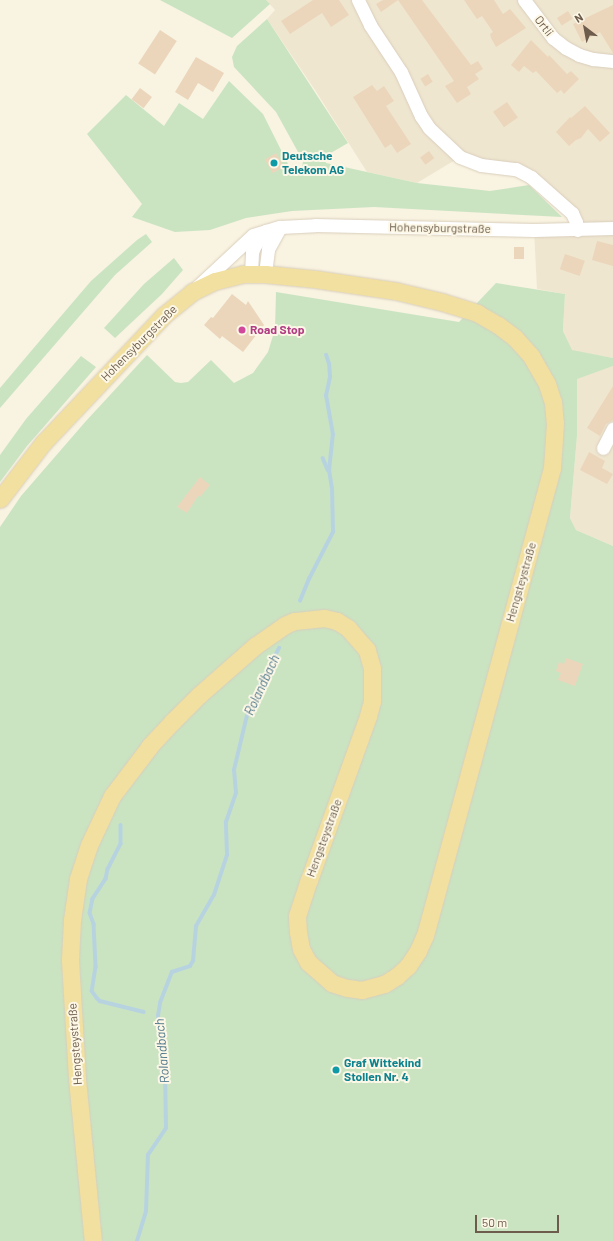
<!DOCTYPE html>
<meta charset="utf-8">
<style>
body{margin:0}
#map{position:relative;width:613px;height:1241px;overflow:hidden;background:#f9f3e1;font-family:Barlow,sans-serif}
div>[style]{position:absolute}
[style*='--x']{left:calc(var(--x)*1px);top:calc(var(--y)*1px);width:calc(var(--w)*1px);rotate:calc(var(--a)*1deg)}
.residential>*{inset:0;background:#efe6d0}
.green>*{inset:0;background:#cae4c2}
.stream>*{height:3.5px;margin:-1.75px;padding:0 1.75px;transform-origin:1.75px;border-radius:1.75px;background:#b8d3e0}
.building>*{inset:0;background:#ebd6bc;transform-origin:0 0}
.roads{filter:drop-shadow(0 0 1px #d9cebc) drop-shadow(0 0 1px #d9cebc)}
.minor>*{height:13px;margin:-6.5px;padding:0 6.5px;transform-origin:6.5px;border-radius:6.5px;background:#fff}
.major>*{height:17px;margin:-8.5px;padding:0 8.5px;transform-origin:8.5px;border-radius:8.5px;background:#f1e0a0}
.dots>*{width:11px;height:11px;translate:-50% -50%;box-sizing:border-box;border:2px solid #fcf7e6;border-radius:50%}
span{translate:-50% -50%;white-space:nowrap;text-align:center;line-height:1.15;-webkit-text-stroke:4px #fcf7e6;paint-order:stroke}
.street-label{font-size:12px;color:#6d5c4b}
.culture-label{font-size:12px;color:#0d838f;font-weight:700}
.left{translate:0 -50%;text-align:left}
.hotel-label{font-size:12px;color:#b23c85;font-weight:700}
.water-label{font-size:13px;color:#4e778b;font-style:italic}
.north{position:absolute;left:565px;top:8px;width:40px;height:40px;-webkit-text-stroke:3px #fcf7e6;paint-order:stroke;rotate:328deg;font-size:11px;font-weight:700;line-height:16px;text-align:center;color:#6d5c4b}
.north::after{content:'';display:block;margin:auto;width:14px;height:18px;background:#6d5c4b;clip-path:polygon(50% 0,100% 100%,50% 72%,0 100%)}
.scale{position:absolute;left:475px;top:1215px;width:84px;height:18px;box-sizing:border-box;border:2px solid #6d5c4b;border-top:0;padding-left:5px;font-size:12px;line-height:14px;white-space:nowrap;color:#6d5c4b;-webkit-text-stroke:3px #fcf7e6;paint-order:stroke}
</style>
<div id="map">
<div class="residential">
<div style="clip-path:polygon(266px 0,613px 0,613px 358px,572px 351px,563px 331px,565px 294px,537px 289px,534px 230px,576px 222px,531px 177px,460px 157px,417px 183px,367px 172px,315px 90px,267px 19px,275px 10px)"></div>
<div style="clip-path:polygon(613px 366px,613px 546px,576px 530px,570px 518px,577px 436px,577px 378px)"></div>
</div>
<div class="green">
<div style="clip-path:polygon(160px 0,266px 0,270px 4px,232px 38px)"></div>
<div style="clip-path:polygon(267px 19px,348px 143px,324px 157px,326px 163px,417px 183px,490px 191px,529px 185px,562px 217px,374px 207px,292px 211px,246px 218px,210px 230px,175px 232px,132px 217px,142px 204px,87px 134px,126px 95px,164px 126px,179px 103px,203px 119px,229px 81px,263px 114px,294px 176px,302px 168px,303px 161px,276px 112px,234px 67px,232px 57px,237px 46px)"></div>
<div style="clip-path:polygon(146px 234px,152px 242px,115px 275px,0 408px,0 388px,32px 350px,91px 281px,137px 240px)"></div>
<div style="clip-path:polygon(174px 258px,183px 270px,162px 294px,115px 338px,104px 328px,144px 284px)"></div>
<div style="clip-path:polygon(496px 283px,565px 294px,563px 331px,572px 350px,613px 358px,613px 366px,577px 379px,577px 436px,570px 518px,576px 530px,613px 546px,613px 1241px,0 1241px,0 527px,21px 496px,86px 421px,147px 355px,175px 382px,181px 383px,188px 382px,211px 360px,234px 383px,253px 373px,268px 352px,275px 329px,276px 292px,459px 322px)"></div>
<div style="clip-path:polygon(81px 356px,96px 367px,27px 446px,0 482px,0 455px,26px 419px)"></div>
</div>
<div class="stream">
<div style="--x:323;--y:458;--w:13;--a:67"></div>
<div style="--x:300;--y:601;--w:24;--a:-68"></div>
<div style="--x:309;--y:579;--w:53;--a:-62.9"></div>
<div style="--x:333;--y:532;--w:43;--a:-91.3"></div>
<div style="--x:332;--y:489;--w:18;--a:-99"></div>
<div style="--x:329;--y:471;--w:36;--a:-84"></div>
<div style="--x:333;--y:435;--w:40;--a:-100"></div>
<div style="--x:326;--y:396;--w:19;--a:-78"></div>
<div style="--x:330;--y:377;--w:13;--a:-94"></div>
<div style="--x:329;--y:364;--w:9;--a:-108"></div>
<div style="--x:121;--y:825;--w:19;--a:90"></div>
<div style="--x:121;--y:844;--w:28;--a:117"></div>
<div style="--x:108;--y:869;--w:10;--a:101"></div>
<div style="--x:106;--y:879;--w:24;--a:123"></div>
<div style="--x:93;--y:899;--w:14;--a:102"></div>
<div style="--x:90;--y:913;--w:12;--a:70"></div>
<div style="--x:94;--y:924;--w:43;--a:87.3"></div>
<div style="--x:96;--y:967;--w:24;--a:99"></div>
<div style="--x:92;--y:991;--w:9;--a:54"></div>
<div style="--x:97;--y:998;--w:4;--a:45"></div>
<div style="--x:100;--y:1001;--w:45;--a:14"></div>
<div style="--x:137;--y:1241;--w:31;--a:-73"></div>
<div style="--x:146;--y:1211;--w:56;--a:-88"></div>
<div style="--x:148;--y:1155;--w:32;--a:-56"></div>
<div style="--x:166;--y:1128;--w:59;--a:-91"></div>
<div style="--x:165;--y:1069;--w:53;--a:-97.5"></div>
<div style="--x:158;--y:1016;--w:13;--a:-81"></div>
<div style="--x:160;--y:1003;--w:33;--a:-69"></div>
<div style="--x:172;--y:972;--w:19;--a:-18"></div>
<div style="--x:190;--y:966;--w:6;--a:-59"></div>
<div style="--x:193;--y:961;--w:35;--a:-85"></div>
<div style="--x:196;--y:926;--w:36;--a:-60"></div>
<div style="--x:214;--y:895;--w:42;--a:-72"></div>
<div style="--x:227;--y:855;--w:33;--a:-92"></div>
<div style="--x:226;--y:822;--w:31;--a:-71"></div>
<div style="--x:236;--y:793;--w:23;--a:-95"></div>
<div style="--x:234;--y:770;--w:65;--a:-76.6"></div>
<div style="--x:249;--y:707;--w:66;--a:-63"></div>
</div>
<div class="building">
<div style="clip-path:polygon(313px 0,339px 0,349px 15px,331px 27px,322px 13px,290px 34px,281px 21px)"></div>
<div style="clip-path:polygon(383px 0,422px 0,471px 65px,478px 61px,483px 69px,475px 74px,479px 79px,467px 87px,471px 94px,457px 103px,445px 86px,454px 81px,398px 0,381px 12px,376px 4px)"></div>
<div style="clip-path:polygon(464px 0,494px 0,503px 14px,510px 9px,526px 28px,496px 47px,491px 38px,490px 34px,493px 32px,482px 16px,477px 19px)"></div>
<div style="clip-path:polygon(613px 5px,613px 53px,600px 32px,582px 42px,573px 24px)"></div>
<div style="left:568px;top:11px;width:9px;height:13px;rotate:58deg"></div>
<div style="left:160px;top:30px;width:20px;height:40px;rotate:33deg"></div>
<div style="clip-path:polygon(531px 40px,548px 57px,549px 55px,567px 74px,571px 71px,579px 79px,564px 94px,561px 90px,557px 93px,536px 71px,533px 73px,524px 66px,519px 72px,511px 65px)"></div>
<div style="clip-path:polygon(196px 57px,224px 73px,213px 92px,198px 83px,188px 100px,175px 92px)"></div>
<div style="left:428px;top:74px;width:9px;height:9px;rotate:58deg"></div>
<div style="clip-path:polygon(372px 85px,377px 91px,384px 86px,394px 101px,386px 106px,411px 144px,397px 153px,391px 144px,385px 148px,353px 97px)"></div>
<div style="left:140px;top:88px;width:15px;height:14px;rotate:37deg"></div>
<div style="left:507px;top:102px;width:19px;height:17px;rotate:55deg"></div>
<div style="clip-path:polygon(585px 106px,610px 133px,600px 142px,588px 129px,581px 138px,576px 140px,569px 146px,556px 132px,570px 117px,571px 118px)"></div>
<div style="left:429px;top:151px;width:9px;height:11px;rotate:54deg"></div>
<div style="left:276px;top:153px;width:16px;height:13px;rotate:60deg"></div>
<div style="clip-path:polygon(597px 241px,613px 245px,613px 266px,592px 260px)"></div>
<div style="left:514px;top:247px;width:10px;height:12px"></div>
<div style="left:565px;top:254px;width:21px;height:16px;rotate:19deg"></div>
<div style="clip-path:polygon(232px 294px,246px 305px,248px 301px,264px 325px,243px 352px,222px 336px,220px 339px,204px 325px,211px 317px,213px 318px)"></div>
<div style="clip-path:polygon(613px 386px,613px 420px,606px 424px,600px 436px,587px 428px)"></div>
<div style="clip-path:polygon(589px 452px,605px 461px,602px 468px,613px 474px,607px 484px,580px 470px)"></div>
<div style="clip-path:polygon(200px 477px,210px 485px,200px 497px,198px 496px,187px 513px,177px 507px)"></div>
<div style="clip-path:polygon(566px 658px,583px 664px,575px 686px,558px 680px,561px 673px,556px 671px,559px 662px,564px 664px)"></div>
</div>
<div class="roads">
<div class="minor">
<div style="--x:358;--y:0;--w:28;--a:64"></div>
<div style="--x:370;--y:25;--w:56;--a:56.6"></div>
<div style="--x:401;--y:72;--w:48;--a:65.6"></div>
<div style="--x:421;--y:116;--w:14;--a:56"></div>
<div style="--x:429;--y:128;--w:42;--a:43.1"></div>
<div style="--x:460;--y:157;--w:22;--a:21"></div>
<div style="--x:481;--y:165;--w:35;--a:7"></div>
<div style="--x:516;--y:169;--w:17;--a:28"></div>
<div style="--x:531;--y:177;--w:55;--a:41.3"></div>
<div style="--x:572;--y:213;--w:10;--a:66"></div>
<div style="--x:576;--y:222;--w:8;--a:83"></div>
<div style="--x:524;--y:0;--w:48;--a:52.7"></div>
<div style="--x:553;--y:38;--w:16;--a:38"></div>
<div style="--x:566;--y:48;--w:15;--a:28"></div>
<div style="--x:579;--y:55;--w:15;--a:16"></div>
<div style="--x:593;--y:59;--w:20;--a:6"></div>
<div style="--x:251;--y:273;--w:21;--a:-87"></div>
<div style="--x:252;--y:252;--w:8;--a:-67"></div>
<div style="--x:255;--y:245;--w:18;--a:-52"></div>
<div style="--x:265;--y:274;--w:25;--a:-83"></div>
<div style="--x:268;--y:249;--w:25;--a:-61"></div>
<div style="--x:197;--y:287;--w:76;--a:-42.9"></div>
<div style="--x:253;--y:235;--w:28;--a:-17"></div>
<div style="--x:280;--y:227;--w:35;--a:-3"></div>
<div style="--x:315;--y:225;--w:219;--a:1.3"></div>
<div style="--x:534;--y:230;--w:79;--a:-1.5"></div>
<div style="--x:603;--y:448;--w:22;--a:-63"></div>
</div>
<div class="major">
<div style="--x:0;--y:499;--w:71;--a:-52.5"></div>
<div style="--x:43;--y:443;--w:176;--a:-46.6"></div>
<div style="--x:164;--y:315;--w:36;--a:-39"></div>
<div style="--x:192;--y:292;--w:25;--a:-26"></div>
<div style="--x:215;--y:281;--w:29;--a:-14"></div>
<div style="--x:243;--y:274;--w:22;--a:0"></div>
<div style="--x:265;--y:274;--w:50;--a:5.7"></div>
<div style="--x:315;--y:279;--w:82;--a:8.4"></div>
<div style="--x:396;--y:291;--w:47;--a:13.4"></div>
<div style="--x:442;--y:302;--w:37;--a:17"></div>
<div style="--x:477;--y:313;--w:24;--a:30"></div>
<div style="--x:498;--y:325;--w:21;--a:37"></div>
<div style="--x:515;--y:338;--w:24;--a:48"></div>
<div style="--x:531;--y:356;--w:32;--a:60"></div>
<div style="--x:547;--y:384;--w:19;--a:72"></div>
<div style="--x:553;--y:402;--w:21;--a:85"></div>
<div style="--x:555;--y:423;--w:45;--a:93.8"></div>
<div style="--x:552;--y:468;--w:484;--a:105.2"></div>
<div style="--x:425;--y:935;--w:17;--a:114"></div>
<div style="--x:418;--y:951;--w:18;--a:124"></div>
<div style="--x:408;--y:966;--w:15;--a:138"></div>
<div style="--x:397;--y:976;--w:15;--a:148"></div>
<div style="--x:384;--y:984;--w:23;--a:165"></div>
<div style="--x:362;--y:990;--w:15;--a:-172"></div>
<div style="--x:347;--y:988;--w:16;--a:-162"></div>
<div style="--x:332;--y:983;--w:32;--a:-139"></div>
<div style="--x:308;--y:962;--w:15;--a:-118"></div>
<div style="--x:301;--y:949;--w:17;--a:-100"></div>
<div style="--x:298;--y:932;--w:16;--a:-94"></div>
<div style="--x:297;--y:916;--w:38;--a:-72"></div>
<div style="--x:309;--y:880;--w:174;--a:-70.2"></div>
<div style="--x:368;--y:716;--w:16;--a:-75"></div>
<div style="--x:372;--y:701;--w:33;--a:-90"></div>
<div style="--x:372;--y:668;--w:19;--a:-106"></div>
<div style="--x:367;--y:650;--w:29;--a:-131"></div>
<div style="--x:348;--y:628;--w:13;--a:-148"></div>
<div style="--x:337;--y:621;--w:13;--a:-167"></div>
<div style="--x:324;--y:618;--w:30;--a:174"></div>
<div style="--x:294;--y:621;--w:10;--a:156"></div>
<div style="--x:285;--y:625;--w:35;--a:145"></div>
<div style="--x:256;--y:645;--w:76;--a:138.7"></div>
<div style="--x:199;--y:695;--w:38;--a:135"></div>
<div style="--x:172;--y:722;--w:33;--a:133"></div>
<div style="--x:150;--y:746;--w:63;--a:127.2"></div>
<div style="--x:112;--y:796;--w:54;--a:115.1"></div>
<div style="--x:89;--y:845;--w:36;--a:108"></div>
<div style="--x:78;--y:879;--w:41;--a:98.3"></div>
<div style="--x:72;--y:920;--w:40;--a:92.9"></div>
<div style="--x:70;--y:960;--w:119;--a:86.6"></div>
<div style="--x:77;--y:1079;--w:163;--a:84.4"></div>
</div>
</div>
<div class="dots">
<div style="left:274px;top:163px;background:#0f9aa8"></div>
<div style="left:242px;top:330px;background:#d1479c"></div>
<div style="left:336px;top:1070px;background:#0f9aa8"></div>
</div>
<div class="street-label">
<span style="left:544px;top:26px;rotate:52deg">Ortli</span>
<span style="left:440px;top:228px;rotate:1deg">Hohensyburgstraße</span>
<span style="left:139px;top:343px;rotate:-45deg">Hohensyburgstraße</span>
<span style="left:521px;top:582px;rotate:-74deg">Hengsteystraße</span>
<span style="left:324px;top:838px;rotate:-70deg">Hengsteystraße</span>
<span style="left:75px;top:1044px;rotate:-94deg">Hengsteystraße</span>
</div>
<div class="culture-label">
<span class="left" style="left:282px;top:163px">Deutsche<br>Telekom AG</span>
<span class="left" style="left:344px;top:1070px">Graf Wittekind<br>Stollen Nr. 4</span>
</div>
<div class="hotel-label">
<span class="left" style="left:250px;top:330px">Road Stop</span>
</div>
<div class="water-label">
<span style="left:262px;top:685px;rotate:-65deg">Rolandbach</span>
<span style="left:162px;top:1051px;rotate:-95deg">Rolandbach</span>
</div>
<div class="north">N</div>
<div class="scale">50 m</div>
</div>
